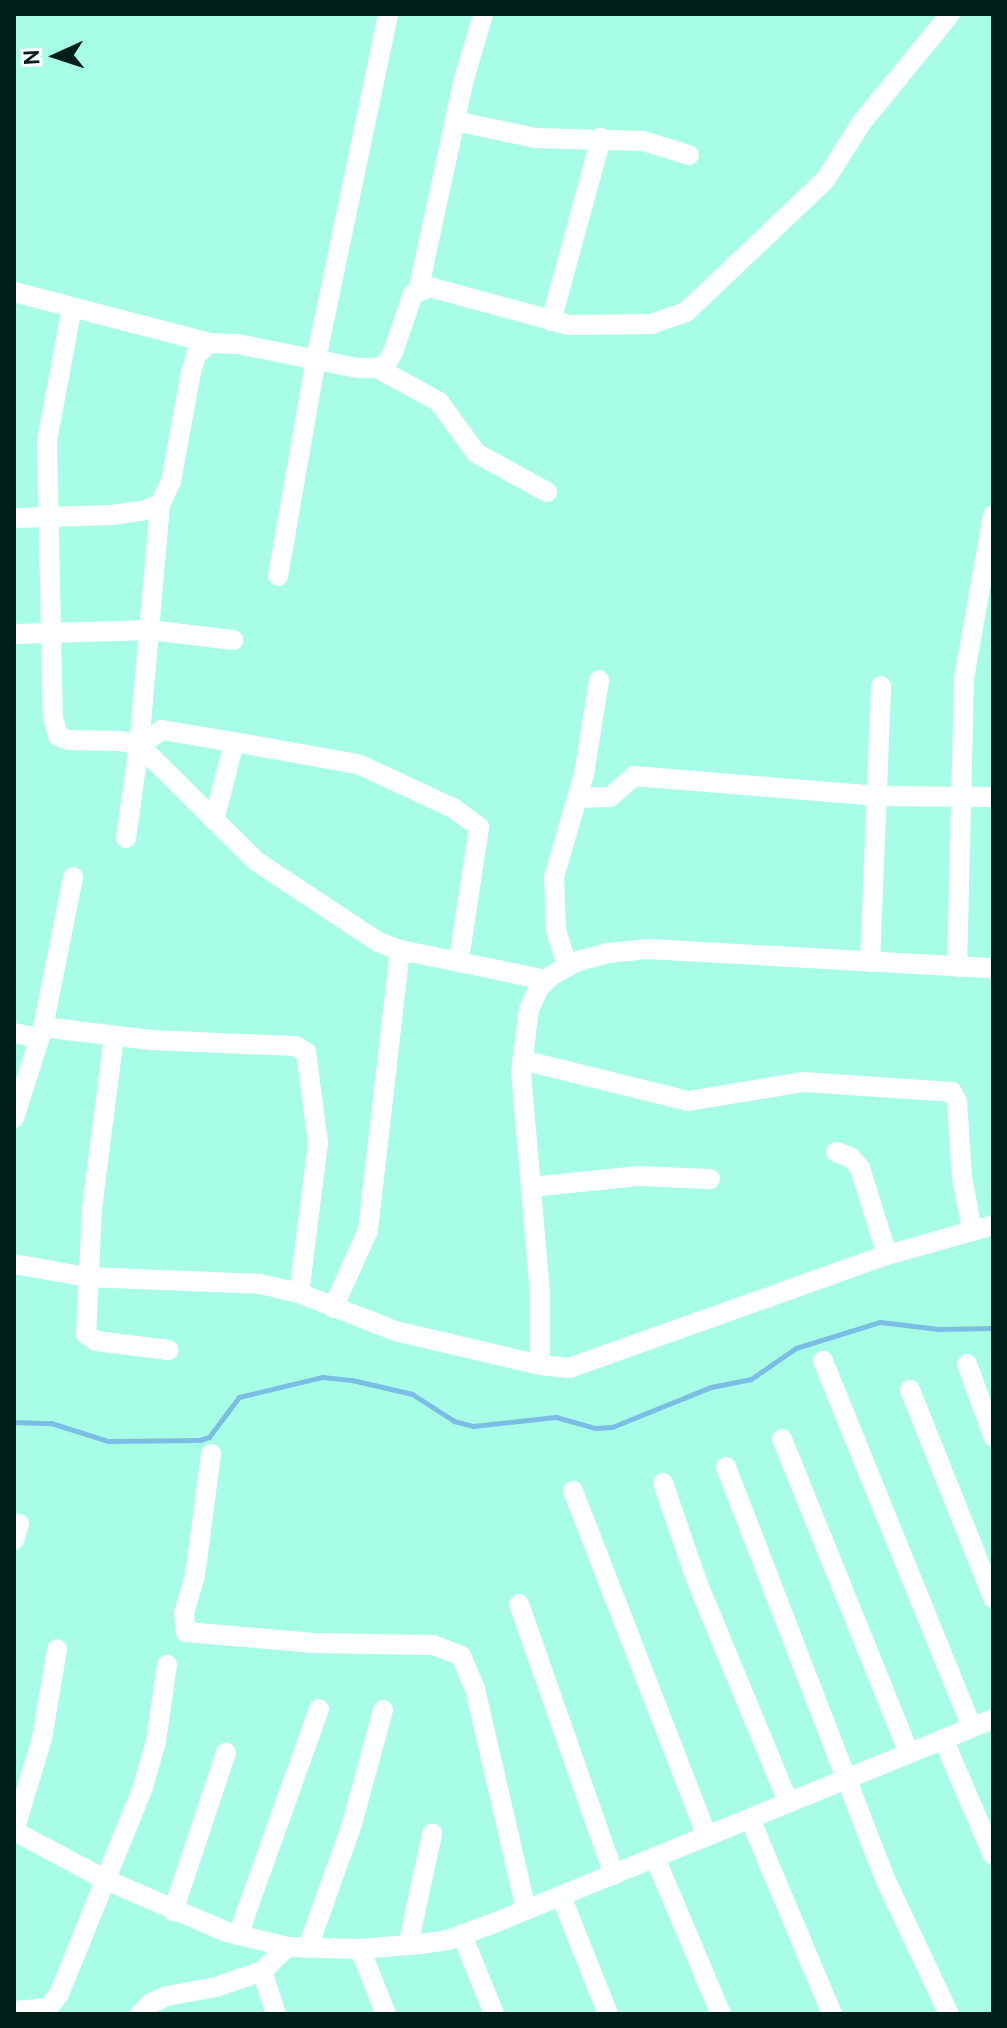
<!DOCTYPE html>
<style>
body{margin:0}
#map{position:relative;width:1007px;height:2028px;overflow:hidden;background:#a8fde6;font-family:Cabin,sans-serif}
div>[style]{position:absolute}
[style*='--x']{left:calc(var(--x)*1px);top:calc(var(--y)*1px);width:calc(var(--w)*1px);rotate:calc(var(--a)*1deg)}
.stream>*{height:5px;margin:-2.5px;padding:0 2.5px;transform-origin:2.5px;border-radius:2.5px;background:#7cbde5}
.street>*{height:20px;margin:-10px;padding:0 10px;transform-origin:10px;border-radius:10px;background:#fff}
span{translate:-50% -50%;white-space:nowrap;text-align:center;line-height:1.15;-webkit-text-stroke:7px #fff;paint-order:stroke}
.frame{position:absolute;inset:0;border:16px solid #001f18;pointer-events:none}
.north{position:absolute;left:16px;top:16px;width:80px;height:80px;-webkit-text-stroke:6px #fff;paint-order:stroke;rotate:267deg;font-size:22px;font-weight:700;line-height:32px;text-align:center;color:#001f18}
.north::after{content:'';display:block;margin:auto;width:28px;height:36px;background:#001f18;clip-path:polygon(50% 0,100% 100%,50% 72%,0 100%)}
</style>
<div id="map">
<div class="stream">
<div style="--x:14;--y:1422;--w:37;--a:2"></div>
<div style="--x:51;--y:1423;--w:60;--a:17.5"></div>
<div style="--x:108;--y:1441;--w:92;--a:-0.6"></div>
<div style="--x:200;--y:1440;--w:9;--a:-18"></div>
<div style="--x:209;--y:1437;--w:50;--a:-53.1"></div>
<div style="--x:239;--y:1397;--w:85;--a:-13.5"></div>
<div style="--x:322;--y:1377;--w:30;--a:6"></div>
<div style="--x:352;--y:1380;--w:62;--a:13.1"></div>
<div style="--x:412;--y:1394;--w:50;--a:32.7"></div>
<div style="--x:454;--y:1421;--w:20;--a:15"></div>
<div style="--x:473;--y:1426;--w:83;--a:-6.2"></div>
<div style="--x:556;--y:1417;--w:41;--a:15.8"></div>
<div style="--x:595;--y:1428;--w:17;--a:-3"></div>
<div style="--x:612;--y:1427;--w:107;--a:-22"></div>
<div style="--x:711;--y:1387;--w:41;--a:-11.3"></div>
<div style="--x:751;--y:1379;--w:55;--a:-34.6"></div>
<div style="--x:796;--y:1348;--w:88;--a:-17.2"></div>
<div style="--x:880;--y:1322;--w:59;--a:6.8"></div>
<div style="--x:939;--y:1329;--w:54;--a:-1.1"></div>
</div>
<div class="street">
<div style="--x:455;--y:121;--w:82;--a:12"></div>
<div style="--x:535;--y:138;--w:108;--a:1.6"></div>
<div style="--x:643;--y:141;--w:48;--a:16.9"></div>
<div style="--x:418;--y:291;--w:217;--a:-77.8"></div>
<div style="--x:464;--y:79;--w:68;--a:-73.7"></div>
<div style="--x:14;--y:292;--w:203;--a:14.6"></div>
<div style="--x:72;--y:307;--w:135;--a:100.6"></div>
<div style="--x:47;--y:440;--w:278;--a:88.8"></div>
<div style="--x:53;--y:718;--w:19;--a:74"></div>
<div style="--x:58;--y:736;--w:12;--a:20"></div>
<div style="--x:69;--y:740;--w:51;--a:1.1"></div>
<div style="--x:120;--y:741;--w:19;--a:12"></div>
<div style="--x:139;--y:745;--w:165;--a:44.8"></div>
<div style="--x:256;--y:861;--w:146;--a:33.6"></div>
<div style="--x:378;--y:942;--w:23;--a:20"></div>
<div style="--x:400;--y:950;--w:149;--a:11.6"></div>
<div style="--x:551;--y:321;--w:190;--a:-74.7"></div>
<div style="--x:377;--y:368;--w:71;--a:28.7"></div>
<div style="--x:439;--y:402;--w:63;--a:54"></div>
<div style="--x:476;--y:453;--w:81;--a:28.8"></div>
<div style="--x:14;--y:518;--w:98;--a:-1.8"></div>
<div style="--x:112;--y:515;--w:30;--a:-8"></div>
<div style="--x:142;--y:511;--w:19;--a:-21"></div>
<div style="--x:160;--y:504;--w:25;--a:-64"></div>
<div style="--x:171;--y:481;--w:111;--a:-79.6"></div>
<div style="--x:191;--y:372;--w:18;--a:-74"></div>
<div style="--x:196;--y:355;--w:18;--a:-41"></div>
<div style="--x:210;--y:343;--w:27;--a:2"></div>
<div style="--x:237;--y:344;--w:122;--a:11.3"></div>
<div style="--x:357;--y:368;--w:20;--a:0"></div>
<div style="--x:377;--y:368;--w:10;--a:-24"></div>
<div style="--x:386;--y:364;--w:14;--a:-60"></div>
<div style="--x:393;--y:352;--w:61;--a:-71"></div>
<div style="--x:413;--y:294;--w:17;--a:-24"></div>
<div style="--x:429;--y:287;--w:145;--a:15.2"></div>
<div style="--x:569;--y:325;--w:82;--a:-0.7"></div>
<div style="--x:651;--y:324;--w:37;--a:-19"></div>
<div style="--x:686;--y:312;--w:192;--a:-43.5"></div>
<div style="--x:825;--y:180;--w:69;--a:-57.5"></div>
<div style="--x:862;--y:122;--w:139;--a:-50.8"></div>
<div style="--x:278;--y:576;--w:220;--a:-80.1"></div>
<div style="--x:316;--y:359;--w:352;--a:-78.2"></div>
<div style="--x:14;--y:634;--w:136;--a:-1.7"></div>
<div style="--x:150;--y:630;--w:84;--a:6.9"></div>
<div style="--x:234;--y:742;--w:126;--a:10.1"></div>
<div style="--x:358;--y:764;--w:105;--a:24.9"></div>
<div style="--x:453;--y:808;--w:32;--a:36"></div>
<div style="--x:479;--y:827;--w:134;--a:98.6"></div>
<div style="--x:139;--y:745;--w:27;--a:-33"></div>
<div style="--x:162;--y:730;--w:73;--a:9.5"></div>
<div style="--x:234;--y:742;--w:81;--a:104.4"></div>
<div style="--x:579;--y:798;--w:31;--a:-2"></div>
<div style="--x:610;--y:797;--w:32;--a:-41"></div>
<div style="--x:634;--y:776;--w:245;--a:4.7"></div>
<div style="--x:878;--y:796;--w:115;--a:0.5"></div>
<div style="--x:126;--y:838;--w:94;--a:-82"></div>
<div style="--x:139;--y:745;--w:242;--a:-85"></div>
<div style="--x:870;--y:962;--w:276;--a:-87.7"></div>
<div style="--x:567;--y:966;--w:37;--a:-107"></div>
<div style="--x:556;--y:931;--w:54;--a:-92.1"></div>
<div style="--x:554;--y:877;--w:107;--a:-73.8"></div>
<div style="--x:584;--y:774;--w:95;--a:-80.9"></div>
<div style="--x:957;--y:967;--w:289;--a:-88.6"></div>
<div style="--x:964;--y:678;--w:165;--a:-79.9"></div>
<div style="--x:43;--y:1027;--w:108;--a:6.9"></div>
<div style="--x:150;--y:1040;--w:145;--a:2.4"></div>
<div style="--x:295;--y:1046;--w:13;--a:29"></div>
<div style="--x:306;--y:1052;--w:92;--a:82.5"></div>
<div style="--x:318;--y:1143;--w:151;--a:97.2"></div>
<div style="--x:14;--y:1033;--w:26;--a:11"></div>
<div style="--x:114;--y:1036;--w:173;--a:97.3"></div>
<div style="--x:92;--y:1208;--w:126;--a:92.7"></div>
<div style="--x:86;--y:1334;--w:12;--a:35"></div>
<div style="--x:96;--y:1341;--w:73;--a:7.1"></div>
<div style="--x:522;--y:1060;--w:171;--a:13.9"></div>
<div style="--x:688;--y:1101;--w:117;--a:-9.4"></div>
<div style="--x:803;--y:1082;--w:149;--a:3.8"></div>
<div style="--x:952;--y:1092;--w:11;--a:63"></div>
<div style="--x:957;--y:1102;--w:75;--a:86.2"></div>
<div style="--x:962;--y:1177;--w:55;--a:79.5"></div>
<div style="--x:14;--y:1118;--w:96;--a:-72.3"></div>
<div style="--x:43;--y:1027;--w:153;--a:-78.7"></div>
<div style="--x:836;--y:1152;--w:15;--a:20"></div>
<div style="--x:850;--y:1157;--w:15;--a:48"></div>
<div style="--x:860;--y:1168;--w:91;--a:72.8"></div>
<div style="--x:531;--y:1187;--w:107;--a:-5.9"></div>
<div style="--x:637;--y:1176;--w:73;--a:2.4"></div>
<div style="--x:14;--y:1264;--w:74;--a:10.1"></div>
<div style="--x:87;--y:1277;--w:173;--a:2.3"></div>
<div style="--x:260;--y:1284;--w:40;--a:13"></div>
<div style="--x:299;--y:1293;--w:103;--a:21.6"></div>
<div style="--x:395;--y:1331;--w:149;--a:13.2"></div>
<div style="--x:540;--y:1365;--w:29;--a:6"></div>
<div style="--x:569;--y:1368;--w:337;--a:-19.6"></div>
<div style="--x:887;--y:1255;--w:110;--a:-15.8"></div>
<div style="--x:333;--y:1308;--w:85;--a:-65.8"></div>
<div style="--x:368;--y:1230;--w:282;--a:-83.5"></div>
<div style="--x:823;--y:1361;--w:394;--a:67.9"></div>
<div style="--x:967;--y:1364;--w:77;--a:70.1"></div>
<div style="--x:540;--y:1365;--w:71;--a:-90"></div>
<div style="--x:540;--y:1294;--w:222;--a:-94.9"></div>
<div style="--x:521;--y:1073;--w:64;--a:-82.9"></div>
<div style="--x:529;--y:1009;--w:23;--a:-65"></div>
<div style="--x:539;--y:988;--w:18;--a:-45"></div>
<div style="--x:552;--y:975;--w:30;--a:-28"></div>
<div style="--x:578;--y:961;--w:30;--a:-15"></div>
<div style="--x:607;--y:953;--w:41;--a:-5.6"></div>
<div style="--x:648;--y:949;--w:346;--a:3.2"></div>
<div style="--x:910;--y:1390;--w:224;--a:68.2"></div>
<div style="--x:782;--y:1439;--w:339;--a:68"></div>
<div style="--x:211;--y:1454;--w:122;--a:97.5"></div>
<div style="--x:195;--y:1575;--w:40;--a:106"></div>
<div style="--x:184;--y:1613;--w:19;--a:84"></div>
<div style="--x:186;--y:1632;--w:128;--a:4.9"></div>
<div style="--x:314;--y:1643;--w:119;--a:1"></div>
<div style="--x:433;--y:1645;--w:30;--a:21"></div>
<div style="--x:461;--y:1656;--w:36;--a:67"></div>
<div style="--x:475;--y:1689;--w:227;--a:77"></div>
<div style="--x:726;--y:1467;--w:444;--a:68.9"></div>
<div style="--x:886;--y:1881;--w:147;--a:64.7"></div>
<div style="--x:663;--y:1483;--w:105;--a:71"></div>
<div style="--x:697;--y:1582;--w:238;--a:67.5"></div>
<div style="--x:573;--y:1491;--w:370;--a:68.8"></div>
<div style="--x:14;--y:1540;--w:17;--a:-73"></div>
<div style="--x:519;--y:1604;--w:287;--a:70.7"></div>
<div style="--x:943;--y:1739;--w:126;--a:66.7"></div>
<div style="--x:750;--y:1819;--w:212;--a:67.2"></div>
<div style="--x:14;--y:1831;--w:104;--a:28"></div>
<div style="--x:106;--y:1880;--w:132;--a:23.3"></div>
<div style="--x:227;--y:1932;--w:62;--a:14"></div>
<div style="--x:287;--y:1947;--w:73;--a:1.6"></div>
<div style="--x:360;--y:1949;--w:60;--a:-4.8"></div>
<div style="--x:420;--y:1944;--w:28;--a:-8"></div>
<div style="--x:448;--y:1940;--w:49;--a:-20.3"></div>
<div style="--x:494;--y:1923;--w:539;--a:-22.24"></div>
<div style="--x:14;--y:1831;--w:97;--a:-73.2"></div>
<div style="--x:42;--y:1738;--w:90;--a:-80.4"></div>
<div style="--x:655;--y:1858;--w:169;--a:67.1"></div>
<div style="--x:561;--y:1896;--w:127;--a:68.3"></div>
<div style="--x:173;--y:1911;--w:167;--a:-71.5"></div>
<div style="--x:238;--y:1935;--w:240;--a:-70.3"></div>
<div style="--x:462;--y:1935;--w:85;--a:67.9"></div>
<div style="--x:408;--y:1945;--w:114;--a:-77.8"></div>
<div style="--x:308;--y:1947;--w:131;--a:-70.3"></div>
<div style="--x:352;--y:1824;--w:118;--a:-74.8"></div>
<div style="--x:360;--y:1949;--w:70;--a:68.2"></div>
<div style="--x:262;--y:1971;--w:45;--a:72"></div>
<div style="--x:14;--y:2011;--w:34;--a:-5"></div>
<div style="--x:48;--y:2008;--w:18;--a:-52"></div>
<div style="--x:59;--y:1994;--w:223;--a:-67.9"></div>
<div style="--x:143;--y:1787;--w:48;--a:-74.2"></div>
<div style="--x:156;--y:1741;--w:77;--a:-81.8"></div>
<div style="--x:140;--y:2014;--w:16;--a:-45"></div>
<div style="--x:151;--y:2003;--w:17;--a:-24"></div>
<div style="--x:167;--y:1996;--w:50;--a:-10.4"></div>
<div style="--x:216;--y:1987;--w:49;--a:-19.2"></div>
<div style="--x:262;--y:1971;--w:35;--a:-44"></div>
</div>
<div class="frame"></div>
<div class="north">N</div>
</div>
